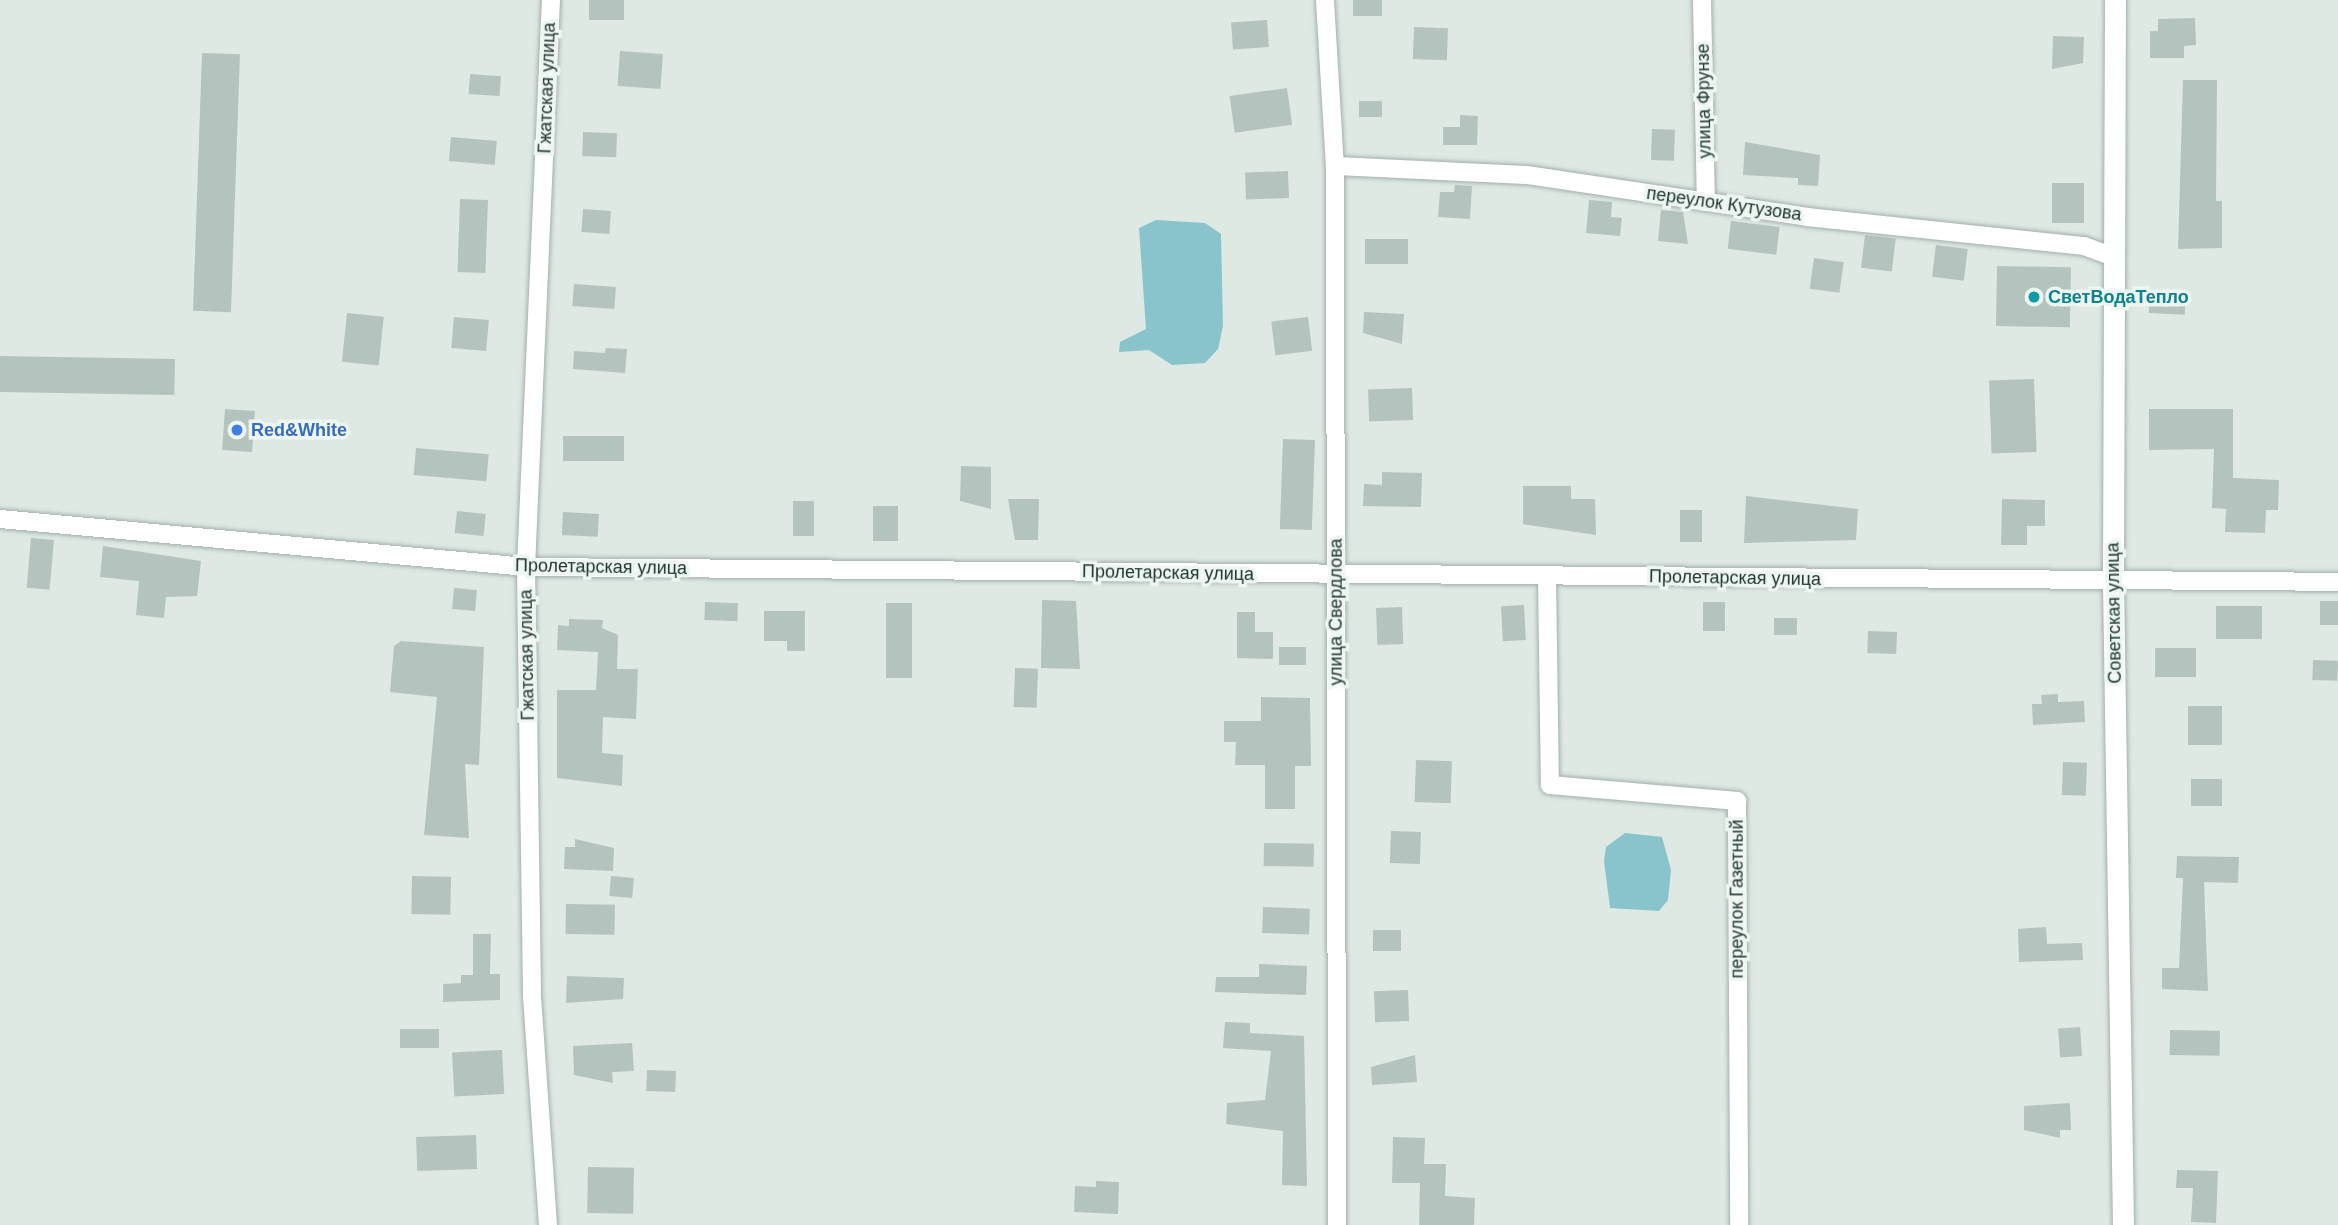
<!DOCTYPE html>
<meta charset="utf-8">
<style>
body{margin:0}
#map{position:relative;width:2338px;height:1225px;overflow:hidden;background:#dee9e4;font-family:Helvetica,sans-serif}
div>[style]{position:absolute}
[style*='--x']{left:calc(var(--x)*1px);top:calc(var(--y)*1px);width:calc(var(--w)*1px);rotate:calc(var(--a)*1deg)}
.water>*{inset:0;background:#89c3cb}
.building>*{inset:0;background:#b4c3bd;transform-origin:0 0}
.roads{filter:drop-shadow(0 0 2px #a2b0aa) drop-shadow(0 0 2px #a2b0aa)}
.street>*{height:18px;margin:-9px;padding:0 9px;transform-origin:9px;border-radius:9px;background:#fff}
.secondary>*{height:21px;margin:-10.5px;padding:0 10.5px;transform-origin:10.5px;border-radius:10.5px;background:#fff}
.dots>*{width:19px;height:19px;translate:-50% -50%;box-sizing:border-box;border:4px solid #eef6f2;border-radius:50%}
span{translate:-50% -50%;white-space:nowrap;text-align:center;line-height:1.15;-webkit-text-stroke:7px #eef6f2;paint-order:stroke}
.street-label{font-size:18px;color:#213730}
.culture-label{font-size:18px;color:#0d838f;font-weight:700}
.left{translate:0 -50%;text-align:left}
.shop-label{font-size:18px;color:#366cbe;font-weight:700}
</style>
<div id="map">
<div class="water">
<div style="clip-path:polygon(1156px 220px,1205px 223px,1221px 234px,1223px 326px,1218px 349px,1205px 363px,1172px 365px,1149px 350px,1119px 352px,1120px 342px,1146px 329px,1139px 228px)"></div>
<div style="clip-path:polygon(1625px 833px,1662px 837px,1671px 870px,1668px 900px,1659px 911px,1610px 908px,1604px 861px,1606px 847px)"></div>
</div>
<div class="building">
<div style="left:589px;top:0;width:35px;height:20px"></div>
<div style="left:1353px;top:0;width:29px;height:16px"></div>
<div style="clip-path:polygon(2195px 18px,2196px 45px,2184px 46px,2184px 58px,2150px 58px,2150px 31px,2158px 31px,2158px 19px)"></div>
<div style="left:1267px;top:20px;width:27px;height:36px;rotate:86deg"></div>
<div style="left:1414px;top:27px;width:34px;height:32px;rotate:2deg"></div>
<div style="clip-path:polygon(2053px 36px,2084px 37px,2083px 63px,2052px 69px)"></div>
<div style="left:620px;top:51px;width:43px;height:35px;rotate:4deg"></div>
<div style="left:202px;top:53px;width:38px;height:258px;rotate:2deg"></div>
<div style="left:470px;top:74px;width:31px;height:20px;rotate:4deg"></div>
<div style="clip-path:polygon(2183px 80px,2217px 80px,2216px 201px,2222px 201px,2222px 248px,2178px 249px)"></div>
<div style="left:1287px;top:88px;width:37px;height:58px;rotate:82deg"></div>
<div style="left:1359px;top:101px;width:23px;height:16px"></div>
<div style="clip-path:polygon(1460px 115px,1478px 116px,1477px 145px,1443px 145px,1443px 127px,1460px 127px)"></div>
<div style="left:1652px;top:129px;width:23px;height:31px;rotate:2deg"></div>
<div style="left:583px;top:132px;width:34px;height:24px;rotate:2deg"></div>
<div style="left:451px;top:137px;width:46px;height:24px;rotate:5deg"></div>
<div style="clip-path:polygon(1745px 142px,1820px 155px,1818px 186px,1798px 185px,1798px 178px,1743px 175px)"></div>
<div style="left:1288px;top:171px;width:27px;height:43px;rotate:88deg"></div>
<div style="left:2052px;top:183px;width:32px;height:40px"></div>
<div style="clip-path:polygon(1455px 185px,1472px 186px,1470px 219px,1438px 217px,1440px 192px,1454px 192px)"></div>
<div style="left:460px;top:199px;width:28px;height:73px;rotate:2deg"></div>
<div style="clip-path:polygon(1589px 200px,1612px 202px,1611px 217px,1622px 218px,1620px 236px,1586px 233px)"></div>
<div style="left:583px;top:209px;width:28px;height:23px;rotate:4deg"></div>
<div style="clip-path:polygon(1661px 210px,1683px 212px,1688px 244px,1658px 241px)"></div>
<div style="left:1731px;top:221px;width:49px;height:28px;rotate:7deg"></div>
<div style="left:1865px;top:235px;width:31px;height:33px;rotate:7deg"></div>
<div style="left:1365px;top:239px;width:43px;height:25px"></div>
<div style="left:1936px;top:245px;width:32px;height:32px;rotate:7deg"></div>
<div style="left:1814px;top:258px;width:30px;height:31px;rotate:8deg"></div>
<div style="left:1997px;top:266px;width:74px;height:60px;rotate:1deg"></div>
<div style="left:574px;top:284px;width:42px;height:22px;rotate:4deg"></div>
<div style="left:2150px;top:291px;width:36px;height:22px;rotate:3deg"></div>
<div style="clip-path:polygon(1364px 312px,1404px 314px,1402px 344px,1363px 333px)"></div>
<div style="left:347px;top:313px;width:37px;height:49px;rotate:6deg"></div>
<div style="left:454px;top:317px;width:35px;height:31px;rotate:5deg"></div>
<div style="left:1308px;top:317px;width:34px;height:37px;rotate:83deg"></div>
<div style="clip-path:polygon(606px 348px,627px 349px,625px 373px,573px 369px,574px 351px,605px 353px)"></div>
<div style="left:0;top:356px;width:175px;height:36px;rotate:1deg"></div>
<div style="left:2034px;top:379px;width:73px;height:45px;rotate:88deg"></div>
<div style="left:1412px;top:388px;width:32px;height:44px;rotate:88deg"></div>
<div style="left:225px;top:409px;width:30px;height:41px;rotate:4deg"></div>
<div style="clip-path:polygon(2149px 409px,2233px 409px,2233px 478px,2279px 480px,2278px 510px,2266px 510px,2265px 533px,2225px 532px,2226px 509px,2212px 508px,2214px 449px,2149px 450px)"></div>
<div style="left:563px;top:436px;width:61px;height:25px"></div>
<div style="left:1283px;top:439px;width:32px;height:90px;rotate:2deg"></div>
<div style="left:416px;top:448px;width:73px;height:27px;rotate:5deg"></div>
<div style="clip-path:polygon(961px 466px,991px 467px,991px 509px,960px 501px)"></div>
<div style="clip-path:polygon(1382px 472px,1422px 473px,1421px 507px,1363px 506px,1364px 484px,1382px 485px)"></div>
<div style="clip-path:polygon(1523px 486px,1571px 486px,1571px 499px,1595px 499px,1596px 535px,1523px 524px)"></div>
<div style="clip-path:polygon(1746px 496px,1858px 509px,1856px 540px,1744px 543px)"></div>
<div style="clip-path:polygon(1008px 499px,1039px 499px,1038px 540px,1015px 540px)"></div>
<div style="clip-path:polygon(2002px 499px,2045px 500px,2045px 526px,2027px 526px,2027px 545px,2001px 545px)"></div>
<div style="left:793px;top:501px;width:21px;height:35px"></div>
<div style="left:873px;top:506px;width:25px;height:35px"></div>
<div style="left:1680px;top:510px;width:22px;height:32px"></div>
<div style="left:457px;top:511px;width:29px;height:22px;rotate:6deg"></div>
<div style="left:563px;top:512px;width:36px;height:23px;rotate:3deg"></div>
<div style="left:31px;top:538px;width:23px;height:50px;rotate:5deg"></div>
<div style="clip-path:polygon(103px 546px,201px 561px,197px 596px,166px 597px,164px 618px,136px 615px,139px 581px,100px 577px)"></div>
<div style="left:454px;top:588px;width:23px;height:21px;rotate:5deg"></div>
<div style="clip-path:polygon(1042px 600px,1076px 601px,1080px 669px,1041px 668px)"></div>
<div style="left:2320px;top:601px;width:18px;height:24px"></div>
<div style="left:705px;top:602px;width:33px;height:18px;rotate:2deg"></div>
<div style="left:1703px;top:602px;width:22px;height:29px"></div>
<div style="left:886px;top:603px;width:26px;height:75px"></div>
<div style="left:1524px;top:605px;width:35px;height:23px;rotate:87deg"></div>
<div style="left:2216px;top:606px;width:46px;height:33px"></div>
<div style="left:1402px;top:607px;width:37px;height:26px;rotate:88deg"></div>
<div style="clip-path:polygon(764px 611px,805px 611px,805px 651px,787px 651px,787px 641px,764px 641px)"></div>
<div style="clip-path:polygon(1237px 612px,1255px 612px,1255px 632px,1273px 632px,1273px 659px,1237px 658px)"></div>
<div style="left:1797px;top:618px;width:17px;height:23px;rotate:90deg"></div>
<div style="clip-path:polygon(569px 619px,603px 620px,602px 628px,618px 635px,617px 669px,638px 669px,636px 719px,603px 717px,602px 753px,623px 755px,622px 786px,557px 778px,557px 690px,596px 690px,598px 652px,557px 650px,558px 625px,569px 626px)"></div>
<div style="left:1868px;top:631px;width:29px;height:22px;rotate:2deg"></div>
<div style="clip-path:polygon(401px 641px,484px 647px,479px 765px,465px 764px,469px 838px,424px 835px,437px 697px,390px 692px,394px 646px)"></div>
<div style="left:1279px;top:647px;width:27px;height:18px"></div>
<div style="left:2196px;top:648px;width:29px;height:41px;rotate:90deg"></div>
<div style="left:2313px;top:660px;width:25px;height:20px;rotate:2deg"></div>
<div style="left:1015px;top:668px;width:23px;height:39px;rotate:2deg"></div>
<div style="clip-path:polygon(2058px 694px,2058px 702px,2084px 701px,2085px 722px,2033px 725px,2032px 704px,2042px 704px,2041px 695px)"></div>
<div style="clip-path:polygon(1261px 697px,1310px 698px,1311px 766px,1295px 766px,1295px 809px,1265px 809px,1265px 765px,1235px 765px,1236px 742px,1224px 742px,1224px 721px,1261px 721px)"></div>
<div style="left:2222px;top:706px;width:39px;height:34px;rotate:90deg"></div>
<div style="left:1416px;top:760px;width:36px;height:42px;rotate:2deg"></div>
<div style="left:2063px;top:762px;width:24px;height:33px;rotate:2deg"></div>
<div style="left:2191px;top:779px;width:31px;height:27px"></div>
<div style="left:1391px;top:831px;width:30px;height:32px;rotate:2deg"></div>
<div style="clip-path:polygon(575px 839px,614px 848px,613px 871px,564px 869px,565px 847px,575px 847px)"></div>
<div style="left:1264px;top:843px;width:50px;height:23px;rotate:1deg"></div>
<div style="clip-path:polygon(2177px 856px,2239px 857px,2238px 883px,2204px 882px,2208px 991px,2162px 989px,2162px 968px,2179px 968px,2183px 878px,2176px 878px)"></div>
<div style="left:412px;top:876px;width:39px;height:38px;rotate:1deg"></div>
<div style="left:611px;top:876px;width:23px;height:20px;rotate:5deg"></div>
<div style="left:566px;top:904px;width:49px;height:30px;rotate:1deg"></div>
<div style="left:1263px;top:907px;width:47px;height:26px;rotate:2deg"></div>
<div style="clip-path:polygon(2046px 927px,2047px 944px,2082px 943px,2083px 960px,2019px 962px,2018px 929px)"></div>
<div style="left:1401px;top:930px;width:21px;height:28px;rotate:90deg"></div>
<div style="clip-path:polygon(473px 934px,491px 934px,490px 974px,500px 974px,500px 1000px,443px 1002px,443px 984px,461px 983px,461px 975px,473px 975px)"></div>
<div style="clip-path:polygon(1259px 964px,1307px 966px,1306px 995px,1215px 992px,1216px 977px,1259px 977px)"></div>
<div style="clip-path:polygon(567px 976px,624px 978px,623px 999px,566px 1003px)"></div>
<div style="left:1408px;top:990px;width:31px;height:34px;rotate:88deg"></div>
<div style="clip-path:polygon(1225px 1022px,1250px 1023px,1250px 1033px,1304px 1036px,1307px 1186px,1282px 1185px,1283px 1131px,1226px 1124px,1227px 1103px,1265px 1100px,1271px 1051px,1223px 1048px)"></div>
<div style="left:2080px;top:1027px;width:29px;height:22px;rotate:86deg"></div>
<div style="left:439px;top:1029px;width:19px;height:39px;rotate:90deg"></div>
<div style="left:2170px;top:1030px;width:50px;height:25px;rotate:1deg"></div>
<div style="clip-path:polygon(632px 1043px,634px 1071px,612px 1072px,613px 1083px,574px 1075px,573px 1046px)"></div>
<div style="left:502px;top:1050px;width:44px;height:50px;rotate:87deg"></div>
<div style="clip-path:polygon(1415px 1055px,1417px 1082px,1372px 1085px,1371px 1067px)"></div>
<div style="left:647px;top:1070px;width:29px;height:21px;rotate:2deg"></div>
<div style="clip-path:polygon(2070px 1103px,2071px 1130px,2060px 1130px,2060px 1138px,2024px 1130px,2024px 1106px)"></div>
<div style="left:476px;top:1135px;width:34px;height:60px;rotate:88deg"></div>
<div style="clip-path:polygon(1393px 1137px,1425px 1138px,1424px 1164px,1446px 1164px,1445px 1196px,1475px 1198px,1474px 1225px,1419px 1225px,1420px 1183px,1392px 1183px)"></div>
<div style="left:588px;top:1167px;width:46px;height:46px;rotate:1deg"></div>
<div style="clip-path:polygon(2177px 1170px,2218px 1171px,2216px 1223px,2191px 1222px,2193px 1188px,2176px 1188px)"></div>
<div style="clip-path:polygon(1096px 1181px,1119px 1182px,1118px 1214px,1074px 1212px,1075px 1186px,1096px 1187px)"></div>
</div>
<div class="roads">
<div class="street">
<div style="--x:1325;--y:0;--w:166;--a:86.6"></div>
<div style="--x:1335;--y:166;--w:1059;--a:89.89"></div>
<div style="--x:1702;--y:0;--w:202;--a:88.9"></div>
<div style="--x:1335;--y:166;--w:192;--a:2.7"></div>
<div style="--x:1527;--y:175;--w:283;--a:8.5"></div>
<div style="--x:1807;--y:217;--w:279;--a:6"></div>
<div style="--x:2084;--y:246;--w:29;--a:20"></div>
<div style="--x:0;--y:519;--w:528;--a:5.21"></div>
<div style="--x:526;--y:567;--w:1812;--a:0.47"></div>
<div style="--x:1547;--y:577;--w:208;--a:89.2"></div>
<div style="--x:1550;--y:785;--w:188;--a:4.9"></div>
<div style="--x:1737;--y:801;--w:424;--a:89.7"></div>
<div style="--x:548;--y:1225;--w:231;--a:-94"></div>
<div style="--x:532;--y:995;--w:428;--a:-90.8"></div>
<div style="--x:526;--y:567;--w:568;--a:-87.48"></div>
</div>
<div class="secondary">
<div style="--x:2115;--y:0;--w:582;--a:90.2"></div>
<div style="--x:2113;--y:582;--w:643;--a:89.11"></div>
</div>
</div>
<div class="dots">
<div style="left:2034px;top:297px;background:#0f9aa8"></div>
<div style="left:237px;top:430px;background:#3f7fe0"></div>
</div>
<div class="street-label">
<span style="left:547px;top:88px;rotate:-88deg">Гжатская улица</span>
<span style="left:1704px;top:101px;rotate:-91deg">улица Фрунзе</span>
<span style="left:1724px;top:204px;rotate:8deg">переулок Кутузова</span>
<span style="left:601px;top:567px;rotate:1deg">Пролетарская улица</span>
<span style="left:1168px;top:573px;rotate:1deg">Пролетарская улица</span>
<span style="left:1735px;top:578px;rotate:1deg">Пролетарская улица</span>
<span style="left:1336px;top:612px;rotate:-90deg">улица Свердлова</span>
<span style="left:2114px;top:613px;rotate:-91deg">Советская улица</span>
<span style="left:527px;top:655px;rotate:-91deg">Гжатская улица</span>
<span style="left:1737px;top:899px;rotate:-90deg">переулок Газетный</span>
</div>
<div class="culture-label">
<span class="left" style="left:2048px;top:297px">СветВодаТепло</span>
</div>
<div class="shop-label">
<span class="left" style="left:251px;top:430px">Red&amp;White</span>
</div>
</div>
